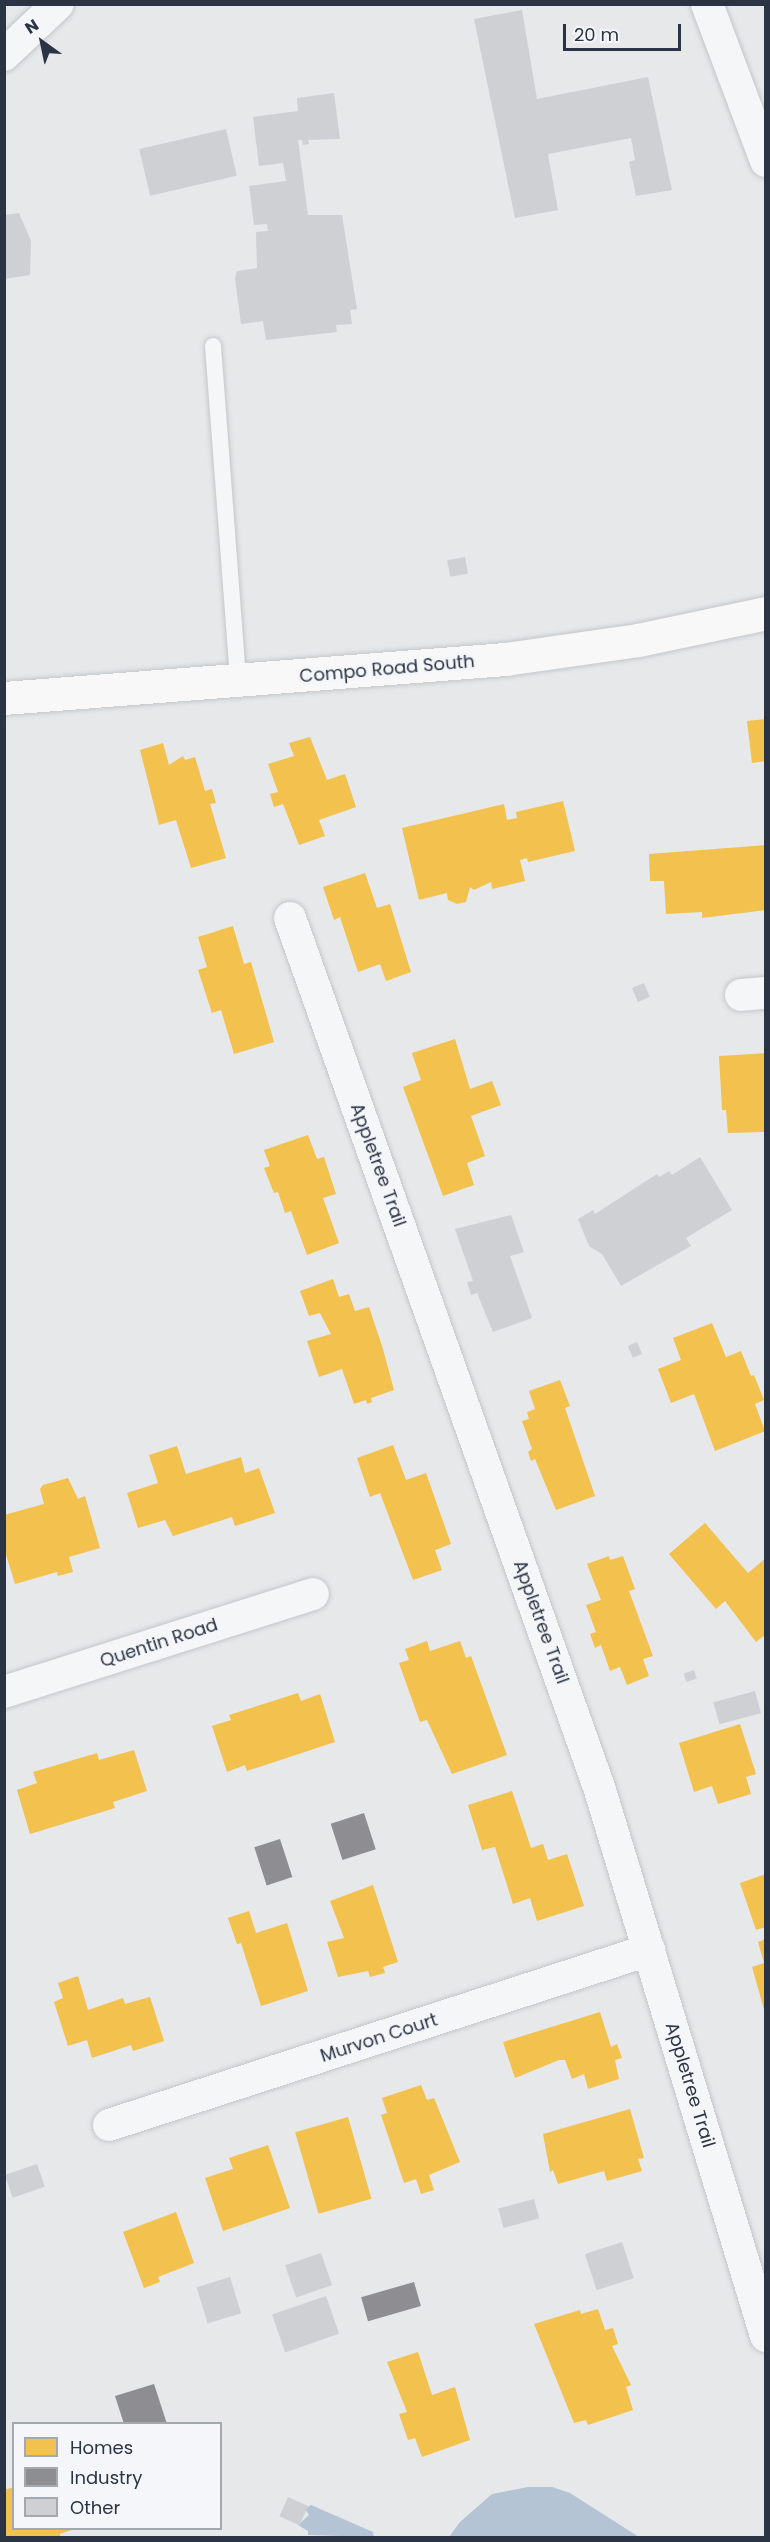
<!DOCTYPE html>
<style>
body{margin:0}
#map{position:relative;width:770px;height:2542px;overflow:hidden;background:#e6e8ea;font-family:Poppins,sans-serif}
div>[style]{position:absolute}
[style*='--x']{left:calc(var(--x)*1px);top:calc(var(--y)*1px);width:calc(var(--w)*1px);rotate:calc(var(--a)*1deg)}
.water>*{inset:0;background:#b4c4d5}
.homes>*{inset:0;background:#f2c14e;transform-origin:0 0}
.industry>*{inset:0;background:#8d8d92;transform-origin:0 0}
.building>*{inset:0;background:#ced0d3;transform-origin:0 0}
.roads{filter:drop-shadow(0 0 2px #c4c6c8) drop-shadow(0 0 2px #c4c6c8)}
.lane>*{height:16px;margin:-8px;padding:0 8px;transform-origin:8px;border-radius:8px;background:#f5f6f7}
.street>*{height:32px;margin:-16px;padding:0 16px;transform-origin:16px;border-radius:16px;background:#f5f6f7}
.secondary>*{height:33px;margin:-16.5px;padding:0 16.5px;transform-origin:16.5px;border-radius:16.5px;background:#f8f8f8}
span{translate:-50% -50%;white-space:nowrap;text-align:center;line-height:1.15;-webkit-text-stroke:6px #f4f6f9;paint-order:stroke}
.street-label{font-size:18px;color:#2b3445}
.frame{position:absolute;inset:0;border:6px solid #2b3445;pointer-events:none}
.legend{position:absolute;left:12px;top:2422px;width:210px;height:108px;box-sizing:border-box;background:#f4f6f9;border:2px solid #a4a8b1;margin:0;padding:8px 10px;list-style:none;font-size:18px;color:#2b3445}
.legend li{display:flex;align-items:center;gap:12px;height:30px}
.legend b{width:30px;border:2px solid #a4a8b1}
.north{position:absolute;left:12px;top:12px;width:60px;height:60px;-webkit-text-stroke:4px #f4f6f9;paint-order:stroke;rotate:327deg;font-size:16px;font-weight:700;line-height:24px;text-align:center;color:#2b3445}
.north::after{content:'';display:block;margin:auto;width:21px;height:27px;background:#2b3445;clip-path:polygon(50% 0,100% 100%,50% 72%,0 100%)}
.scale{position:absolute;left:563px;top:24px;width:118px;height:27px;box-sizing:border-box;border:3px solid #2b3445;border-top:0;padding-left:8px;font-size:18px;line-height:21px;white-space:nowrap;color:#2b3445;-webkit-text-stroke:4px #f4f6f9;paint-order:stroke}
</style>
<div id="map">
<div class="water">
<div style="clip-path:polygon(528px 2487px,552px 2487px,570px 2493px,639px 2537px,449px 2537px,460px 2522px,492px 2494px)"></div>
<div style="clip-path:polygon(311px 2505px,373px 2532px,374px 2537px,308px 2535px,308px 2531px,298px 2525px,309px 2515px,305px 2509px)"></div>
</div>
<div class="homes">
<div style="clip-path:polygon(766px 719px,766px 761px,752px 763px,747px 721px)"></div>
<div style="clip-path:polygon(310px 737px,327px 780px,345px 774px,356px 807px,319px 820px,325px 836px,299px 845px,283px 804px,274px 807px,270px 794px,278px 792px,268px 764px,294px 756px,289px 743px)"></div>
<div style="clip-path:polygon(163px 743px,169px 765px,183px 756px,185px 760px,195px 757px,205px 791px,212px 789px,216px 803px,210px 804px,226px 858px,191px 868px,176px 820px,159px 825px,140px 750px)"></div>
<div style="clip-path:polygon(563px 801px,575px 851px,528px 862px,527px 858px,520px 860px,525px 881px,492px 889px,491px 882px,474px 890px,470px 887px,466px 902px,457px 904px,448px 900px,447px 893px,419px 900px,402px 828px,504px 804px,507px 820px,517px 818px,516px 812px)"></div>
<div style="clip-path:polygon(766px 845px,766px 910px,702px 918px,702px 912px,666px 914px,664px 881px,650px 881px,649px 854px)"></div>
<div style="clip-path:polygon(365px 873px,377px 908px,390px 904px,411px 972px,386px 981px,380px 964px,358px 972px,340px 917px,334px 920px,323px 887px)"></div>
<div style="clip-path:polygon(233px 926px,244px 964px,251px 962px,274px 1042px,234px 1054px,221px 1010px,212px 1013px,198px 970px,207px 967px,198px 937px)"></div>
<div style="clip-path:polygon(455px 1039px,470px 1089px,492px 1081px,501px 1105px,471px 1116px,485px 1156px,467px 1163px,474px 1185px,443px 1196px,403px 1087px,421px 1080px,412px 1053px)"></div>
<div style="clip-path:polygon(766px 1053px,766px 1132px,728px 1133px,726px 1110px,722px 1110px,719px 1056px)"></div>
<div style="clip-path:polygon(308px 1135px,317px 1159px,324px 1157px,336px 1194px,323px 1198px,339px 1243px,307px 1255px,291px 1211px,285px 1213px,278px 1192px,274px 1193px,264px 1168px,270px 1166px,264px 1150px)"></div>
<div style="clip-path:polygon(333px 1279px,339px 1297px,349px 1294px,355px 1311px,369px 1307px,383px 1349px,394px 1390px,371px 1398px,372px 1402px,367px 1404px,366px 1400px,354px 1404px,342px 1369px,319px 1377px,307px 1341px,331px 1334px,320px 1313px,309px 1316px,300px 1291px)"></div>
<div style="clip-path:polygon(712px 1323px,726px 1357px,741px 1351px,751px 1376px,754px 1375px,764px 1400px,755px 1404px,765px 1431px,715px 1451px,694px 1394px,671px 1403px,658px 1369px,681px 1360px,673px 1338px)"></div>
<div style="clip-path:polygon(560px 1380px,570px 1406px,565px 1408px,595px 1496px,556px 1510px,535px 1459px,531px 1461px,528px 1452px,532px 1449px,522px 1421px,529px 1419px,527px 1412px,535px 1409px,529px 1391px)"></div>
<div style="clip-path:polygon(393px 1445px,406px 1480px,426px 1473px,451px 1544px,435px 1550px,442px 1570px,413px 1580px,380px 1493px,370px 1497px,357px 1458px)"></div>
<div style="clip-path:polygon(177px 1446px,186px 1474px,241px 1457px,245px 1473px,259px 1468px,275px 1513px,235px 1526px,232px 1517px,173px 1536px,165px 1520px,138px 1528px,127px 1493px,158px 1483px,149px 1455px)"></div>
<div style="clip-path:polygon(68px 1478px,78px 1499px,85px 1496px,100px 1548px,69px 1557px,73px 1572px,58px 1576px,57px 1572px,15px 1584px,4px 1548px,4px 1515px,44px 1504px,40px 1489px,43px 1485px)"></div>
<div style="clip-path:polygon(705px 1523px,748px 1573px,766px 1558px,766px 1634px,756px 1642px,725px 1601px,716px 1609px,669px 1554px)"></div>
<div style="clip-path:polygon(609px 1556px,610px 1560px,623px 1556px,635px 1589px,629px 1591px,653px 1656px,643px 1659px,649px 1676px,627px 1685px,620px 1667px,610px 1671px,601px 1645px,595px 1648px,590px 1634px,596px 1632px,586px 1605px,601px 1600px,587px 1564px)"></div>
<div style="clip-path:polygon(427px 1641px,430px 1651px,460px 1641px,466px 1658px,471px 1656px,507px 1755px,452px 1774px,427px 1720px,420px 1722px,399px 1663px,409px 1660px,405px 1649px)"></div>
<div style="clip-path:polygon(298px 1693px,301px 1701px,320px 1694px,335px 1742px,247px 1771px,245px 1765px,227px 1772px,212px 1726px,231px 1720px,229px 1715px)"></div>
<div style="clip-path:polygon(740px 1724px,756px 1774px,746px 1777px,751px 1794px,718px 1804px,712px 1786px,694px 1792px,679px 1743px)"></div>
<div style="clip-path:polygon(134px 1750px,147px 1791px,113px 1802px,115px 1808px,30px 1834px,17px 1790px,37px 1783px,33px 1772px,97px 1753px,99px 1760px)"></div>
<div style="clip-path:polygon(512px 1791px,531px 1848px,543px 1844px,548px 1860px,567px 1854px,584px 1906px,537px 1921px,530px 1898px,513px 1904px,495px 1847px,482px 1850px,468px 1805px)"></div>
<div style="clip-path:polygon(766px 1874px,766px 1927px,756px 1930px,740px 1883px)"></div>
<div style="clip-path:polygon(373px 1885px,398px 1962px,383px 1967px,385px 1973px,370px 1977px,368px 1971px,338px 1977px,327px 1942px,344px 1938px,330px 1901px)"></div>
<div style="clip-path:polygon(249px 1911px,256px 1933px,287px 1923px,308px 1991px,261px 2006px,241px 1943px,237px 1944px,228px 1918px)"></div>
<div style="clip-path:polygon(766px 1939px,766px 2013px,765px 2013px,752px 1967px,764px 1963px,758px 1942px)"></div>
<div style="clip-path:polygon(78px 1976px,88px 2010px,123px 1998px,125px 2004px,150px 1997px,164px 2041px,133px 2051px,131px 2045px,92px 2058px,87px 2040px,68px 2046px,54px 2002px,63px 1998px,58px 1983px)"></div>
<div style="clip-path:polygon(600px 2012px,611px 2047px,617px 2044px,622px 2058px,615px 2060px,619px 2079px,588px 2089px,584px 2074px,572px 2079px,565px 2060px,559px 2060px,515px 2078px,503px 2042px)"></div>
<div style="clip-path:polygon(421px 2085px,427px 2100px,434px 2098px,460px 2162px,429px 2175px,434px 2190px,421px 2194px,416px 2179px,404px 2183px,381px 2115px,387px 2113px,382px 2098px)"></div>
<div style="clip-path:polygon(630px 2109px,644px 2158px,638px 2159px,642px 2171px,607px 2181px,604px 2171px,558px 2184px,553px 2170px,550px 2172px,543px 2134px)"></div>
<div style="left:348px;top:2117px;width:85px;height:55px;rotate:74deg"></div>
<div style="clip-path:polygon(268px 2145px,290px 2208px,223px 2231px,205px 2178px,233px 2169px,229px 2158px)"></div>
<div style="clip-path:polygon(176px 2212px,194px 2263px,158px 2277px,160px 2282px,144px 2288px,123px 2232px)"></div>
<div style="clip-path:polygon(598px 2309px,605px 2330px,613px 2328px,618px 2344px,612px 2346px,631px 2385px,626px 2387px,633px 2410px,588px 2425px,586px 2420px,574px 2423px,534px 2324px,580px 2310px,581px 2314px)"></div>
<div style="clip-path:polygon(418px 2352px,432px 2395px,455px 2387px,470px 2440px,422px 2457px,415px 2438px,408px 2440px,399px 2414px,407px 2412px,387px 2362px)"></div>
<div style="clip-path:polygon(14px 2487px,14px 2528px,74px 2529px,60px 2534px,60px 2538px,6px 2538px,4px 2490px)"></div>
</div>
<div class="industry">
<div style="left:364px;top:1813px;width:38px;height:35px;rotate:72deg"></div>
<div style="left:280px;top:1839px;width:40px;height:27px;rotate:72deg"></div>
<div style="left:414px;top:2282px;width:25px;height:55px;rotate:74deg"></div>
<div style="clip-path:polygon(154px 2384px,167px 2424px,124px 2424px,115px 2396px)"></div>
</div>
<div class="building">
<div style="clip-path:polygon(522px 10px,537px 99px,648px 77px,672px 190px,636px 196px,629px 162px,635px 160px,631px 138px,548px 154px,558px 210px,515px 218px,474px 19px)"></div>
<div style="clip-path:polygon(334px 93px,340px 139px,308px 140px,309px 144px,303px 145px,302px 140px,298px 140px,308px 215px,342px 215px,357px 309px,350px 310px,352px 324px,336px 325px,337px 332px,266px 340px,263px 321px,241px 324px,235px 279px,237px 271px,257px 268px,256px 232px,268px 231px,267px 224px,254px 225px,249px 186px,286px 181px,283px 163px,259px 166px,253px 117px,298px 111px,297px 98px)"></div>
<div style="left:226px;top:129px;width:48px;height:89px;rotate:77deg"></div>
<div style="clip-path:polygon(19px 213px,31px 241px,30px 275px,4px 279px,4px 215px)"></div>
<div style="left:465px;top:557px;width:17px;height:18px;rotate:80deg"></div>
<div style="left:644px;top:983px;width:15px;height:13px;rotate:67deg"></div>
<div style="clip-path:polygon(700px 1157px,732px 1210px,686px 1238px,691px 1246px,621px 1286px,602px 1254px,589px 1246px,578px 1219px,593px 1210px,595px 1214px,657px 1174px,659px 1177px,669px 1171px,672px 1175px)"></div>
<div style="clip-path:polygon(511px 1215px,524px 1252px,510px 1256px,532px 1318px,493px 1332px,477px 1293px,471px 1295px,467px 1282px,473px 1281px,455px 1229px)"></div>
<div style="left:637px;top:1342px;width:13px;height:10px;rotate:67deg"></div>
<div style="left:694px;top:1670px;width:9px;height:11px;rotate:72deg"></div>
<div style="left:755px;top:1691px;width:23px;height:43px;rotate:75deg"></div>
<div style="left:37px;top:2164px;width:24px;height:34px;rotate:71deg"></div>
<div style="left:534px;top:2199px;width:20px;height:37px;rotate:75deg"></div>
<div style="left:622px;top:2242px;width:38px;height:39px;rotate:72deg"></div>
<div style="left:321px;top:2253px;width:34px;height:38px;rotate:71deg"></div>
<div style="left:230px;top:2277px;width:38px;height:35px;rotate:73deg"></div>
<div style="left:326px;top:2296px;width:40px;height:57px;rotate:71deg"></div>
<div style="left:288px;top:2497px;width:22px;height:21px;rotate:24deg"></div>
</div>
<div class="roads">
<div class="lane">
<div style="--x:213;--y:346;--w:336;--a:85.7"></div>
</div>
<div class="street">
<div style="--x:707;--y:4;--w:168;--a:69.4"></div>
<div style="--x:4;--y:55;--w:74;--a:-43.4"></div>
<div style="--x:290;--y:918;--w:922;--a:70.43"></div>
<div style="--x:599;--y:1787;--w:574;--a:73.08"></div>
<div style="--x:741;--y:995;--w:25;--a:-5"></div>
<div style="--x:4;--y:1692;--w:324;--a:-17.6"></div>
<div style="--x:109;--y:2125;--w:568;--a:-17.96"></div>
</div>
<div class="secondary">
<div style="--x:4;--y:698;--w:503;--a:-4.45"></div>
<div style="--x:505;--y:659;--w:134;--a:-8.1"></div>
<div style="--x:638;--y:640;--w:131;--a:-11.9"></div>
</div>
</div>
<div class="street-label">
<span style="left:387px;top:669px;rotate:-5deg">Compo Road South</span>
<span style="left:378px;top:1165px;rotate:70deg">Appletree Trail</span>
<span style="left:541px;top:1622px;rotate:70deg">Appletree Trail</span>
<span style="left:159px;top:1643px;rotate:-18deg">Quentin Road</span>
<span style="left:379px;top:2038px;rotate:-18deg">Murvon Court</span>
<span style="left:690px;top:2085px;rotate:73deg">Appletree Trail</span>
</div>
<div class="frame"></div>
<ul class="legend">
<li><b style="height:16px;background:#f2c14e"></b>Homes</li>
<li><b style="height:16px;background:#8d8d92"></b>Industry</li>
<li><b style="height:16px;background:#ced0d3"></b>Other</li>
</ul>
<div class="north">N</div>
<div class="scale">20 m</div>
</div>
